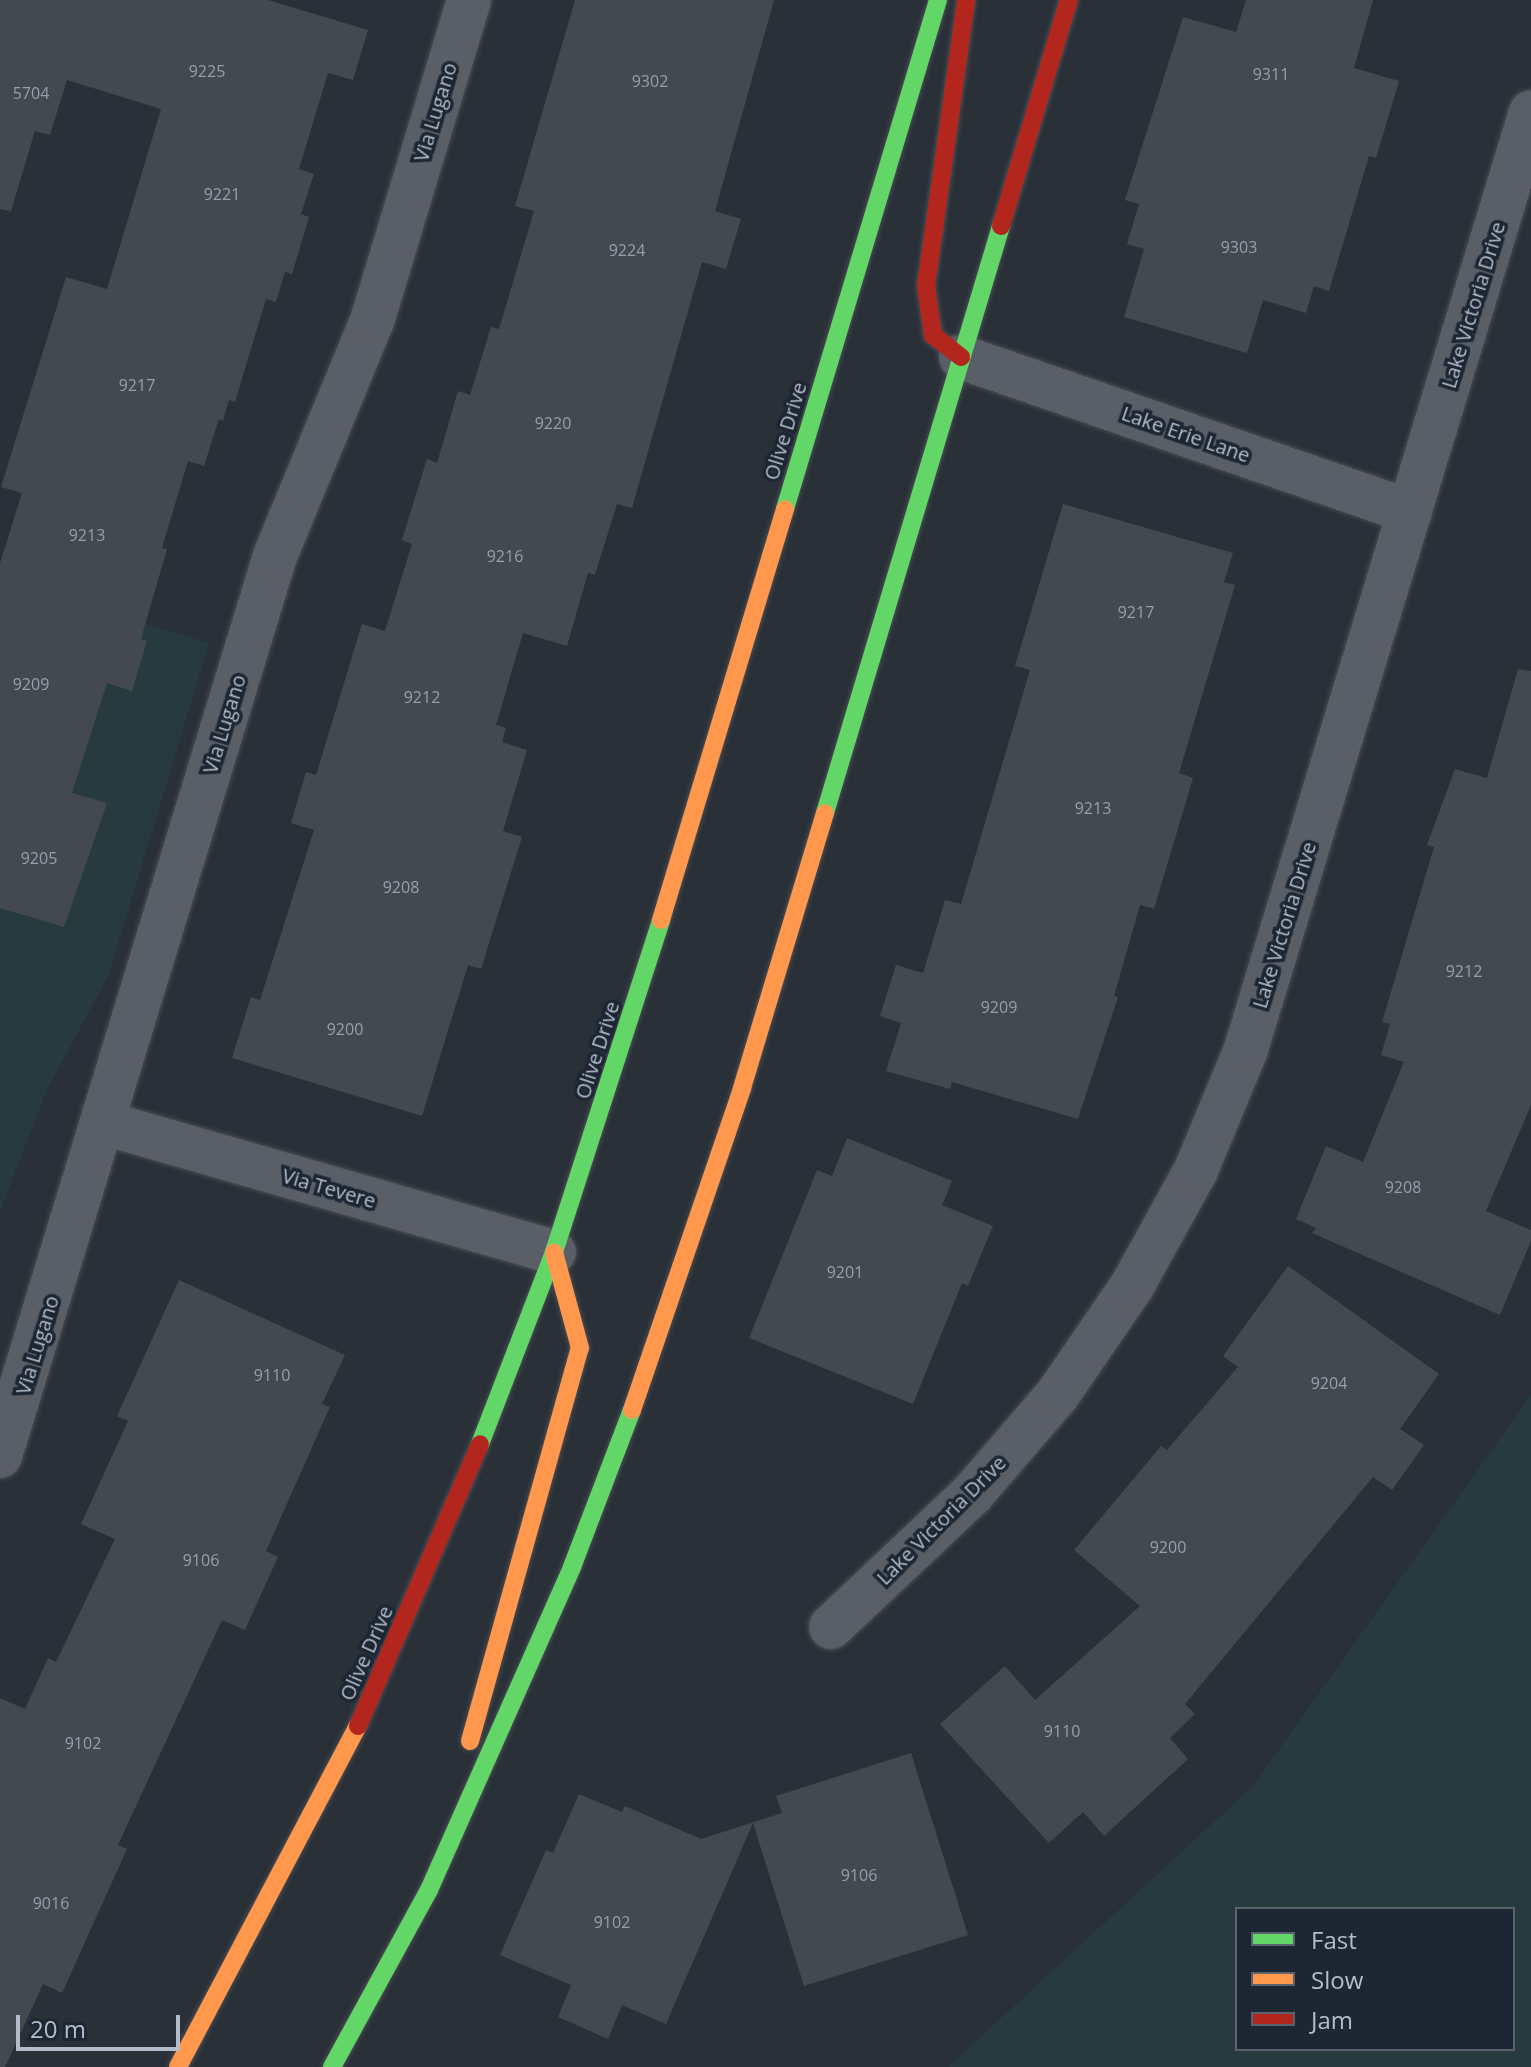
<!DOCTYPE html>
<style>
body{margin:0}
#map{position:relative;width:1531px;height:2067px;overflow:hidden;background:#2a3038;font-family:"Open Sans",sans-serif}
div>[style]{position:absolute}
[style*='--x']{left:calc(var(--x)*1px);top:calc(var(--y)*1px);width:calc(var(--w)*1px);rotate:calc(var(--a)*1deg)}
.green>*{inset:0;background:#273a3e}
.building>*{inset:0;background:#444950}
.roads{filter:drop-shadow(0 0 2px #484c53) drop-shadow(0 0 2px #484c53)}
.street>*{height:44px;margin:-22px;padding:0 22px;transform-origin:22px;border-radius:22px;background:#5a5e66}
.fast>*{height:18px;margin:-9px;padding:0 9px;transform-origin:9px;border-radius:9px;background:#63d668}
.slow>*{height:18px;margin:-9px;padding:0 9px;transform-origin:9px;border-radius:9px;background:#ff974d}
.jam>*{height:18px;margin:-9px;padding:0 9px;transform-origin:9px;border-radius:9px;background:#b3261e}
span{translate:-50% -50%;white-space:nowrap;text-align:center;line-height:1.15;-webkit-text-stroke:7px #1d2633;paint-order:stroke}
.number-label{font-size:16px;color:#989fab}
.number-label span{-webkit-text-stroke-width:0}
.street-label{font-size:20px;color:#b4bcc9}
.legend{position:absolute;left:1235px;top:1907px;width:280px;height:144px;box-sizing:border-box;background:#1d2633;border:2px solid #59626f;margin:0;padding:10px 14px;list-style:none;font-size:24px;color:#b4bcc9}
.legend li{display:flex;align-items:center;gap:16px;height:40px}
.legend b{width:40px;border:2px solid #59626f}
.scale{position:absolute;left:16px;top:2015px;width:164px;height:36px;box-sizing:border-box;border:4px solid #b4bcc9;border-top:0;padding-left:10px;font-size:24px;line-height:28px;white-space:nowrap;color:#b4bcc9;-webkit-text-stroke:6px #1d2633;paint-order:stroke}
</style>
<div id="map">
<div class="green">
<div style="clip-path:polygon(0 580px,209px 643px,109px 974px,47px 1090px,0 1212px)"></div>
<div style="clip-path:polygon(evenodd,1531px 1395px,1531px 2067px,948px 2067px,1253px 1786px,1531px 1395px,1513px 1909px,1513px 2049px,1237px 2049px,1237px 1909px,1513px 1909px)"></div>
</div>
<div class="building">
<div style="clip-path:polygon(0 0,268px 0,368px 30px,353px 80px,328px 73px,299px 169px,314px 174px,301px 214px,309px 217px,292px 274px,285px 272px,276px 302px,266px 299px,235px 402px,229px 400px,223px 421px,219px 419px,204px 466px,188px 461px,162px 548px,167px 549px,141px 639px,147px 641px,132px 691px,107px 683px,72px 793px,107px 803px,64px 927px,0 908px,0 563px,22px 493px,1px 487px,66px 277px,107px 289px,161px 109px,67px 80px,50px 135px,35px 131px,11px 211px,0 209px)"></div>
<div style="clip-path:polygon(575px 0,774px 0,715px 211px,741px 219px,726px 269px,702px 262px,632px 508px,617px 504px,595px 575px,588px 573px,567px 646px,523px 633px,496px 725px,506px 728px,502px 742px,527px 750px,503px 831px,522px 837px,481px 969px,468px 965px,422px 1116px,232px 1058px,251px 997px,260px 1000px,314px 830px,291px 823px,306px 772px,316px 775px,362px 624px,385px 631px,412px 544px,402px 540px,427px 459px,437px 463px,458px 391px,470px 395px,491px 327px,499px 329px,534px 211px,515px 206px)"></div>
<div style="clip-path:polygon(1246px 0,1373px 0,1354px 68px,1399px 81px,1376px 158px,1369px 156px,1329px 291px,1314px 286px,1306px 313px,1263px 300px,1247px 353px,1124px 317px,1144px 249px,1127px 244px,1139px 204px,1125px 200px,1183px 17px,1236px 32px)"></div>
<div style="clip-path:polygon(1063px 504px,1233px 553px,1224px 582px,1235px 585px,1179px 773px,1193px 778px,1154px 909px,1140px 905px,1114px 996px,1118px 997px,1078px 1119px,952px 1082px,950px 1089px,886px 1071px,901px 1023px,880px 1016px,896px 965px,923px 973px,945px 900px,961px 904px,1030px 670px,1015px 666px)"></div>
<div style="clip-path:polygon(1518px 669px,1531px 671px,1531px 1105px,1486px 1211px,1531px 1230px,1531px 1241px,1500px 1315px,1312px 1233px,1316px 1228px,1296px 1219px,1326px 1146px,1363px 1162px,1404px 1062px,1381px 1055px,1390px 1024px,1382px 1022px,1434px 847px,1427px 845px,1455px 769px,1487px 778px)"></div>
<div style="clip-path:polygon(847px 1138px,952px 1181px,942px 1205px,993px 1226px,968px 1286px,962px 1283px,913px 1404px,749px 1338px,817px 1170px,832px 1176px)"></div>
<div style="clip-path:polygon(1288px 1266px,1439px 1374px,1400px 1429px,1424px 1445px,1392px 1490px,1373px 1477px,1185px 1704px,1195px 1714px,1170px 1738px,1188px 1759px,1104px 1836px,1083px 1812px,1049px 1843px,940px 1724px,1005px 1666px,1035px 1700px,1140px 1606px,1074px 1550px,1161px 1446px,1167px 1450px,1238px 1367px,1223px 1356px)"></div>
<div style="clip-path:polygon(179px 1280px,345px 1355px,322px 1404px,330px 1407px,266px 1551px,278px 1557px,245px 1630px,222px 1620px,118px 1845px,127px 1849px,62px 1993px,43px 1984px,5px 2067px,0 2067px,0 1698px,25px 1709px,48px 1658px,56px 1662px,115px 1539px,81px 1524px,128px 1421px,117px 1416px)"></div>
<div style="clip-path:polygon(911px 1753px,968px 1935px,804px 1986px,753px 1823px,666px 2024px,622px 2005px,608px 2039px,558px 2017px,571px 1985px,500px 1955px,546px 1850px,553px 1853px,579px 1794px,622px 1812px,625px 1806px,701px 1839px,782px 1813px,776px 1796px)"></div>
</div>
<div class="roads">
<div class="street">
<div style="--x:961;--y:357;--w:475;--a:19"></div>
<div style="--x:104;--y:1123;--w:468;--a:16"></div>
<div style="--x:0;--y:1456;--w:941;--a:-73.01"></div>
<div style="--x:275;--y:556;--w:257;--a:-67.6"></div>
<div style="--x:373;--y:318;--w:332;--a:-73.2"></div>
<div style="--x:831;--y:1627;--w:194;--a:-43.3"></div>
<div style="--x:972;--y:1494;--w:132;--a:-49.3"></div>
<div style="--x:1058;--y:1394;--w:131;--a:-55.6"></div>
<div style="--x:1132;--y:1286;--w:132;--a:-61.1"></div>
<div style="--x:1196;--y:1170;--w:131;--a:-67.5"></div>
<div style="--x:1246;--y:1049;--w:979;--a:-73.08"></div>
</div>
<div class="fast">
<div style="--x:785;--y:509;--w:531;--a:-73.27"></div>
<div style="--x:825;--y:813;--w:613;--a:-73.31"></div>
<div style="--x:480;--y:1444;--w:206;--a:-68.9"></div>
<div style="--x:554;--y:1252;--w:349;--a:-72.1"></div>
<div style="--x:332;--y:2067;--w:202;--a:-61.3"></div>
<div style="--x:429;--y:1890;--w:353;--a:-66.1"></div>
<div style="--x:572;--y:1567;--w:168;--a:-69.1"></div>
</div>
<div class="slow">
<div style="--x:661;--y:920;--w:429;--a:-73.2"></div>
<div style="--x:632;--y:1410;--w:340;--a:-71.1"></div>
<div style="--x:742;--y:1088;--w:287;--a:-73.2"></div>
<div style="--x:470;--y:1741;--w:408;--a:-74.4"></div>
<div style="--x:580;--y:1348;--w:99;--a:-105.2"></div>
<div style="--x:178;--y:2067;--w:386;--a:-62.2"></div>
</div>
<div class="jam">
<div style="--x:1001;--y:226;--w:236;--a:-73.3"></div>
<div style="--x:961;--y:357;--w:36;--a:-142"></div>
<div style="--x:933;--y:335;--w:49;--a:-98.1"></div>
<div style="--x:926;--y:286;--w:289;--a:-82"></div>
<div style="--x:358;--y:1726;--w:307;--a:-66.6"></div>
</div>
</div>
<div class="number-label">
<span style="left:207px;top:71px">9225</span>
<span style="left:1271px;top:74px">9311</span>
<span style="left:650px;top:81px">9302</span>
<span style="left:31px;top:93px">5704</span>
<span style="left:222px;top:194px">9221</span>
<span style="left:1239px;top:247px">9303</span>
<span style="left:627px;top:250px">9224</span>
<span style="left:137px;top:385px">9217</span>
<span style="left:553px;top:423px">9220</span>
<span style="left:87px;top:535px">9213</span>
<span style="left:505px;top:556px">9216</span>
<span style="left:1136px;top:612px">9217</span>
<span style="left:31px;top:684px">9209</span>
<span style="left:422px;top:697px">9212</span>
<span style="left:1093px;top:808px">9213</span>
<span style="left:39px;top:858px">9205</span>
<span style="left:401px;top:887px">9208</span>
<span style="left:1464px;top:971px">9212</span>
<span style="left:999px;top:1007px">9209</span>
<span style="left:345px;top:1029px">9200</span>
<span style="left:1403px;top:1187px">9208</span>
<span style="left:845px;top:1272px">9201</span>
<span style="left:272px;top:1375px">9110</span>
<span style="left:1329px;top:1383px">9204</span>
<span style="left:1168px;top:1547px">9200</span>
<span style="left:201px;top:1560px">9106</span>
<span style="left:1062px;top:1731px">9110</span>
<span style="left:83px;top:1743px">9102</span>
<span style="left:859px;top:1875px">9106</span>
<span style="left:51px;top:1903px">9016</span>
<span style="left:612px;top:1922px">9102</span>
</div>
<div class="street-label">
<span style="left:435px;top:112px;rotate:-73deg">Via Lugano</span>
<span style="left:1473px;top:305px;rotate:-73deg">Lake Victoria Drive</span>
<span style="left:785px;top:431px;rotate:-73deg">Olive Drive</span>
<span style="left:1186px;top:434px;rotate:19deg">Lake Erie Lane</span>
<span style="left:224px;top:724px;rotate:-73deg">Via Lugano</span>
<span style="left:1284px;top:925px;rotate:-73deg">Lake Victoria Drive</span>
<span style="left:597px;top:1050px;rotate:-72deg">Olive Drive</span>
<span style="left:329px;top:1188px;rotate:16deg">Via Tevere</span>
<span style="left:37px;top:1345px;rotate:-73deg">Via Lugano</span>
<span style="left:941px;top:1520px;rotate:-45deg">Lake Victoria Drive</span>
<span style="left:366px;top:1653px;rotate:-66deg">Olive Drive</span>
</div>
<ul class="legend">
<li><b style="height:10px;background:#63d668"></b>Fast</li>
<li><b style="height:10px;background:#ff974d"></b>Slow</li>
<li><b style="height:10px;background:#b3261e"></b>Jam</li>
</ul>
<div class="scale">20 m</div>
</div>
